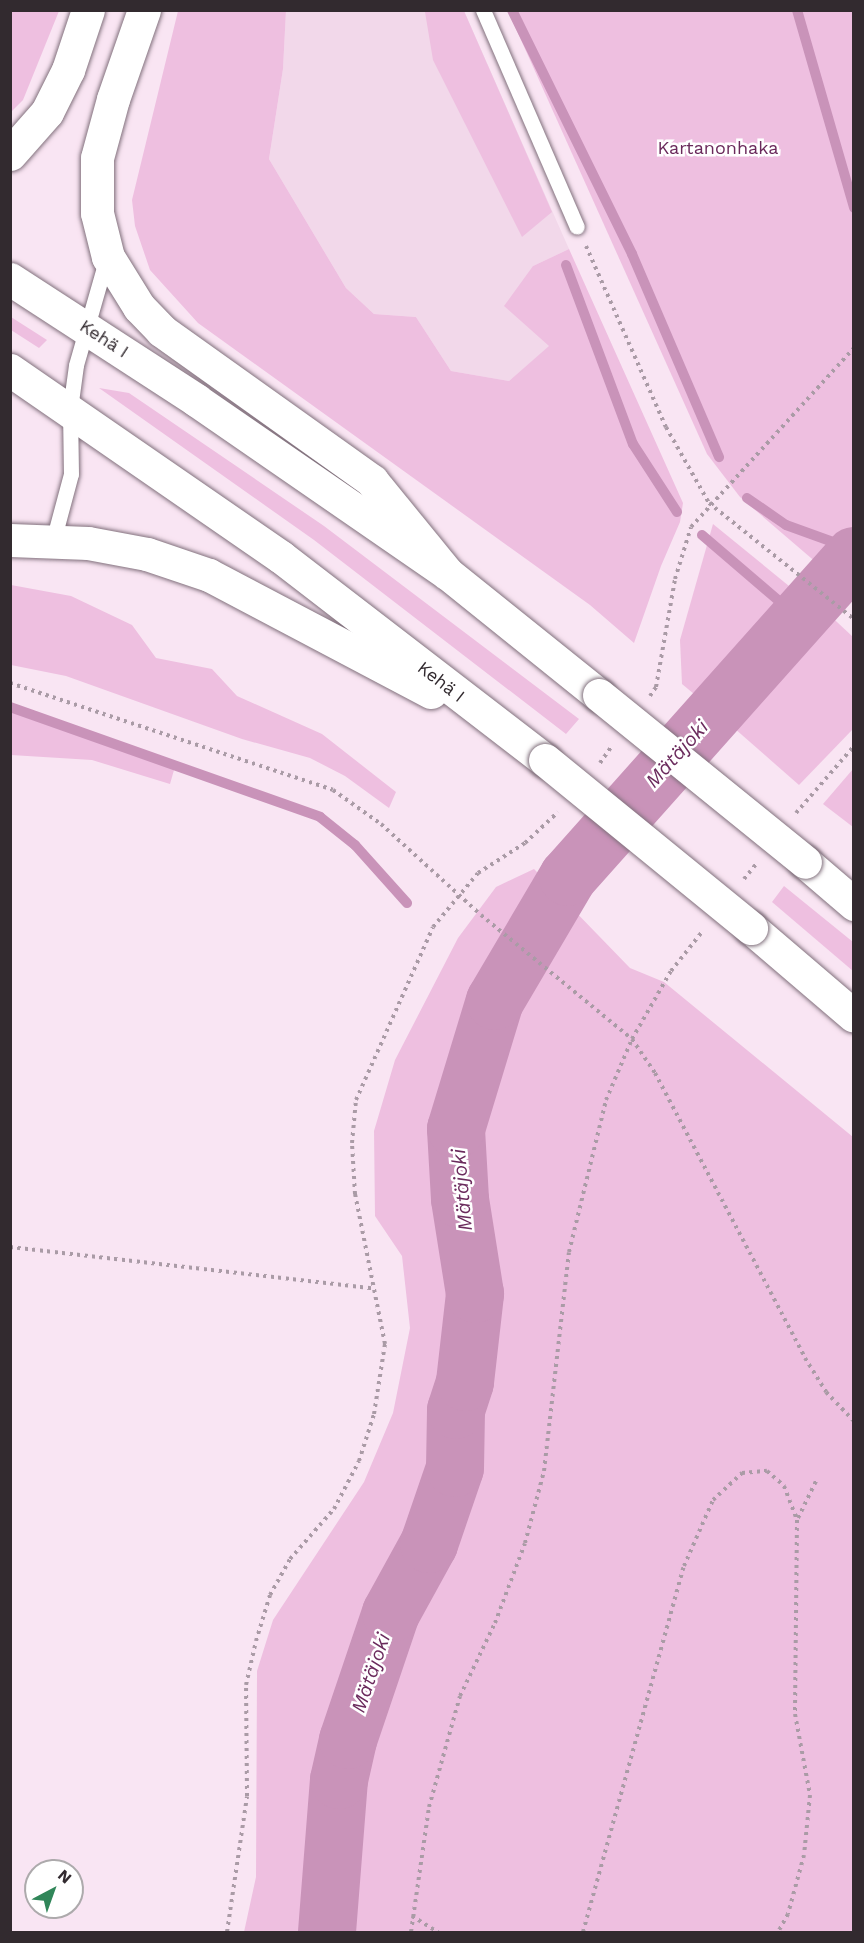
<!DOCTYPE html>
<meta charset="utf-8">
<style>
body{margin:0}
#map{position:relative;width:864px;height:1943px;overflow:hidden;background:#f9e5f3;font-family:"Work Sans",sans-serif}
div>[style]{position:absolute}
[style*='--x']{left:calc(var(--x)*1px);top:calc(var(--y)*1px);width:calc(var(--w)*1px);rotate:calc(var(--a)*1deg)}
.built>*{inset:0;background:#f2d8ea}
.green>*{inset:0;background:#eebfe0}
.stream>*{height:10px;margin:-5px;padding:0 5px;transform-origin:5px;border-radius:5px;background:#c993b9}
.river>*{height:58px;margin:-29px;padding:0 29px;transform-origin:29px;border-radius:29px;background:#c993b9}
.path>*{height:4px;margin-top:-2px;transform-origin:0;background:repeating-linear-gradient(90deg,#aa9ba6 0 3px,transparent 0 7.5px)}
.roads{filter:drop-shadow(0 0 2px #82717d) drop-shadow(0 0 2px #82717d)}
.service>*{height:15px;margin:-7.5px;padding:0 7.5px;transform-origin:7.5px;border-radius:7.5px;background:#fff}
.trunk>*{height:33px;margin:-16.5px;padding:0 16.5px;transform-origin:16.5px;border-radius:16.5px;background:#fff}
.bridges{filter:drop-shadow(0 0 2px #82717d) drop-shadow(0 0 2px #82717d)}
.trunk-bridge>*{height:33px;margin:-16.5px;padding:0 16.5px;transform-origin:16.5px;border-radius:16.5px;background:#fff}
span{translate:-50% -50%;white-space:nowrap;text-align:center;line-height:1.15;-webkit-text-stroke:5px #fff;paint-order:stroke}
.park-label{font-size:18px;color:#6a295b}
.street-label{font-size:18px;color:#322a2f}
.water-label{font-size:20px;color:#6b2b5d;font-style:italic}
.frame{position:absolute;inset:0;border:12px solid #322a2f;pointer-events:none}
.north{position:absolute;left:24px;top:1859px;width:60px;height:60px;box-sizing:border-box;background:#fff;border:2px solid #adaaac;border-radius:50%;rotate:41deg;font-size:16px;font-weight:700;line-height:24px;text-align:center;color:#322a2f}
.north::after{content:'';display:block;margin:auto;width:21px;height:27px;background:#308659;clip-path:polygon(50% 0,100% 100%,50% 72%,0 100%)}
</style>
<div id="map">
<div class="built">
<div style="clip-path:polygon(286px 11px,464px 11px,569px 249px,533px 266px,550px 346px,509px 381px,451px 371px,416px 317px,374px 314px,346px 288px,269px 159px,283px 69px)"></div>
</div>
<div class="green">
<div style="clip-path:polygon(10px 11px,59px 11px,23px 100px,11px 112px)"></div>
<div style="clip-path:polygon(178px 11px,286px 11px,283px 69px,269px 159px,346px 288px,374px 314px,416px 317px,451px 371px,509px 381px,549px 346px,504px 306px,533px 266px,569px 249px,683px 503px,680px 522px,661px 566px,634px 643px,590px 605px,198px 323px,150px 270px,135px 226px,132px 200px)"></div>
<div style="clip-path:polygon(464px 11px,552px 212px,522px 237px,433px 60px,425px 12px)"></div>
<div style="clip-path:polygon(508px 11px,853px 11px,853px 594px,740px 497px,707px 454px)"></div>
<div style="clip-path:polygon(10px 317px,11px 317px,47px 340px,39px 348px,11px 330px)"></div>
<div style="clip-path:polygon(99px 388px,129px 393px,324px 526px,579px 719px,566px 734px,314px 540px)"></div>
<div style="clip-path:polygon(713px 524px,789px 586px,700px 699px,682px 684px,680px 640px)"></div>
<div style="clip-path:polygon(11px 585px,71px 596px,132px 625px,156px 658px,212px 669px,237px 696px,322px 734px,396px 792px,389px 808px,345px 776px,310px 758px,242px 739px,66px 676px,11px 665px)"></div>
<div style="clip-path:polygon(821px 607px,853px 637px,853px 729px,799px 785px,726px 721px)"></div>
<div style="clip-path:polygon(11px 711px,176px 763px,170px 784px,92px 760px,11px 755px)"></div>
<div style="clip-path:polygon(853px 769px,853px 827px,823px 804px)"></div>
<div style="clip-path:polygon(534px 869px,630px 968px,664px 982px,853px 1137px,853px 1932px,244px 1932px,256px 1877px,257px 1671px,273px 1620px,364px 1482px,393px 1413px,410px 1328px,402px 1256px,375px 1216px,374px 1131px,395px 1060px,458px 938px,496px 887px)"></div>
<div style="clip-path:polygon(784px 886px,853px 942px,853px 971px,772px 902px)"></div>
</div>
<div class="stream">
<div style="--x:512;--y:10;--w:272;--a:63.8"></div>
<div style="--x:632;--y:254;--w:221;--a:66.8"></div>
<div style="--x:797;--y:10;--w:206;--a:73.9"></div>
<div style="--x:566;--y:265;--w:191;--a:69.5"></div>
<div style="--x:633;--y:444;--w:81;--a:57.1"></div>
<div style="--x:747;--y:498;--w:47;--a:34.7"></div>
<div style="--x:786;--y:525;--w:50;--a:19.9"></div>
<div style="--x:833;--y:542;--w:24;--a:30"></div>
<div style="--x:702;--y:535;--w:128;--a:40.6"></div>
<div style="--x:10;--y:707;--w:329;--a:19.5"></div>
<div style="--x:320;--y:817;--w:45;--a:38.7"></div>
<div style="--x:355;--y:845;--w:78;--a:48.1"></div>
</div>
<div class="river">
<div style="--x:327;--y:1932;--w:152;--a:-85.5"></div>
<div style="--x:339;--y:1780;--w:41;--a:-77.3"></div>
<div style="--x:348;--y:1740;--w:134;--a:-71.3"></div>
<div style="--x:391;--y:1613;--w:79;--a:-61.2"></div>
<div style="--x:429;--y:1544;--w:80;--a:-71.1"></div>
<div style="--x:455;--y:1468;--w:58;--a:-89"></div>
<div style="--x:456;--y:1410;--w:29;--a:-72"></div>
<div style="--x:465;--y:1382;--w:89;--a:-83.5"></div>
<div style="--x:475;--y:1294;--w:96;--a:-99"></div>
<div style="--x:460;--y:1199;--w:70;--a:-93.3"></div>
<div style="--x:456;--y:1129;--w:134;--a:-73.1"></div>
<div style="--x:495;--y:1001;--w:144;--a:-59.5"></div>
<div style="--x:568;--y:877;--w:430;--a:-48.3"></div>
</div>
<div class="path">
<div style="--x:586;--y:246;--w:198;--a:66.2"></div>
<div style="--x:666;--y:427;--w:87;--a:60.5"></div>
<div style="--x:709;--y:503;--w:186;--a:38.7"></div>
<div style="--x:10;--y:683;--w:340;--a:18.3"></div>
<div style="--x:333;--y:790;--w:59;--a:35.3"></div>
<div style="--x:381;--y:824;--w:135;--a:42.3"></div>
<div style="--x:481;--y:915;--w:195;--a:39.4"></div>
<div style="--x:632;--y:1039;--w:78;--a:-60.2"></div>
<div style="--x:671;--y:971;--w:50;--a:-51.5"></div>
<div style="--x:650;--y:696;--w:11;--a:-56"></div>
<div style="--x:656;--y:687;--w:110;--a:-80"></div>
<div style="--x:675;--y:579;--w:54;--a:-72.9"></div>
<div style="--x:691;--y:527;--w:242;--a:-47.7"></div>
<div style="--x:600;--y:763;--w:19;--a:-55"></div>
<div style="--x:796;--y:813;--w:89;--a:-49.1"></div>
<div style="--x:744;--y:879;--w:19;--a:-51"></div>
<div style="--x:632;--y:1039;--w:41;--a:55.9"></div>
<div style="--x:655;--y:1073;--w:322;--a:62.2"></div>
<div style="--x:805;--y:1358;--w:40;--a:58"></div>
<div style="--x:826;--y:1392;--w:40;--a:46"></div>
<div style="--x:10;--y:1247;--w:364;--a:6.5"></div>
<div style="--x:798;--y:1518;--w:43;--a:-64"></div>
<div style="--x:412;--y:1916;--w:31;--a:32"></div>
<div style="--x:227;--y:1932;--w:137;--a:-81.6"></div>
<div style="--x:247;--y:1796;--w:111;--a:-90.5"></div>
<div style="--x:246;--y:1685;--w:45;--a:-77.2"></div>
<div style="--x:256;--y:1641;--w:48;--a:-73.1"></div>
<div style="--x:270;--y:1595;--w:41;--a:-60.9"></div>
<div style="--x:290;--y:1559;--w:67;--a:-48.7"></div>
<div style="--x:334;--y:1509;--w:54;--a:-62.5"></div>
<div style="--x:359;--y:1461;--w:49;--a:-72.3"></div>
<div style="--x:374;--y:1414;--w:71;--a:-81.1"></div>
<div style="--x:385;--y:1344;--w:153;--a:-101.3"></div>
<div style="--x:355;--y:1194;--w:51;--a:-93.4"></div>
<div style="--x:352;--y:1143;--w:43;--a:-84.7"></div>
<div style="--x:356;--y:1100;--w:189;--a:-66"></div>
<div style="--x:433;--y:927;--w:70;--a:-50.2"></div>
<div style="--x:478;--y:873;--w:56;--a:-32.6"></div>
<div style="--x:525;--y:843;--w:45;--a:-43.2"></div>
<div style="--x:411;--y:1932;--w:126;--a:-81.8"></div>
<div style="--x:429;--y:1807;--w:115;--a:-74.4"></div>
<div style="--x:460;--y:1696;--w:81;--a:-64.4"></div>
<div style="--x:495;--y:1623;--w:85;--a:-69.4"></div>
<div style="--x:525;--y:1543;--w:74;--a:-75.2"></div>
<div style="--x:544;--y:1471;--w:220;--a:-83.5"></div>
<div style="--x:569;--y:1252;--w:156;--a:-76.3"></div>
<div style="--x:606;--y:1100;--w:66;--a:-66.9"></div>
<div style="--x:583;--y:1932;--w:380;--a:-74.6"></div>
<div style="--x:684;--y:1566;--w:72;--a:-66.3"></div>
<div style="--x:713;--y:1500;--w:40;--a:-43"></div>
<div style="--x:742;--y:1473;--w:25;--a:-5"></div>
<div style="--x:767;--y:1471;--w:23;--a:41"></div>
<div style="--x:784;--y:1486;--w:36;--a:69"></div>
<div style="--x:797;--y:1520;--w:194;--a:90.6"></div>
<div style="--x:795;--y:1714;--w:82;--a:79.5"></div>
<div style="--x:810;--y:1795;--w:60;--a:95.7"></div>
<div style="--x:804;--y:1855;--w:61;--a:105.2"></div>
<div style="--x:788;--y:1914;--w:21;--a:119"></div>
</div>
<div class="roads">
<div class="service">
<div style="--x:483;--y:10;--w:236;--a:66.6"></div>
<div style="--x:53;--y:541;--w:69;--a:-75"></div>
<div style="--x:71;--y:474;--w:65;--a:-90.9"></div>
<div style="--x:70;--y:409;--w:44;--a:-82.2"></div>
<div style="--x:76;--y:365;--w:112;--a:-74"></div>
</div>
<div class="trunk">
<div style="--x:144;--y:10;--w:94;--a:109.2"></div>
<div style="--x:113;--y:99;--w:61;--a:105.2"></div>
<div style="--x:97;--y:158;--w:55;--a:90"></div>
<div style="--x:97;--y:213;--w:45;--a:76"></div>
<div style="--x:108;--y:257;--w:59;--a:58.2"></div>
<div style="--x:139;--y:307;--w:33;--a:46"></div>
<div style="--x:162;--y:331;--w:258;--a:35.5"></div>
<div style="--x:372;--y:481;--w:119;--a:50.8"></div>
<div style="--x:10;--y:154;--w:56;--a:-48.6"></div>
<div style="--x:47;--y:112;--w:47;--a:-63.4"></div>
<div style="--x:68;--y:70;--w:63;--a:-71.6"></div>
<div style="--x:10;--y:279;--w:222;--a:33"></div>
<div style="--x:196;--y:400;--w:305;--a:34.6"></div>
<div style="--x:447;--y:573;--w:195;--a:38.8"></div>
<div style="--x:10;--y:370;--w:329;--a:34.6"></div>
<div style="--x:281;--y:557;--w:333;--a:37.6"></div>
<div style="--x:10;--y:540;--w:78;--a:2.2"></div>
<div style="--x:88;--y:543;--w:60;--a:10.6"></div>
<div style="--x:147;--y:554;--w:65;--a:18.7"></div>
<div style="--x:209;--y:575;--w:251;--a:27.8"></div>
<div style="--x:805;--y:862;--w:65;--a:40.6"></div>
<div style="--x:751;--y:928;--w:135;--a:40.5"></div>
</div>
</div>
<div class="bridges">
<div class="trunk-bridge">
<div style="--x:599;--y:695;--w:265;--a:39"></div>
<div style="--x:545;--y:760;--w:266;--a:39.2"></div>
</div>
</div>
<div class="park-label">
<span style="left:718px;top:148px">Kartanonhaka</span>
</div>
<div class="street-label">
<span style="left:104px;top:339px;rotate:33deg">Kehä I</span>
<span style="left:441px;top:682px;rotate:38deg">Kehä I</span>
</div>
<div class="water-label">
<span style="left:677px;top:754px;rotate:-48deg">Mätäjoki</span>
<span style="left:462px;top:1190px;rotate:-95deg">Mätäjoki</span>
<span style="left:371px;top:1673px;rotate:-71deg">Mätäjoki</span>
</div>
<div class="frame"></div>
<div class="north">N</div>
</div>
